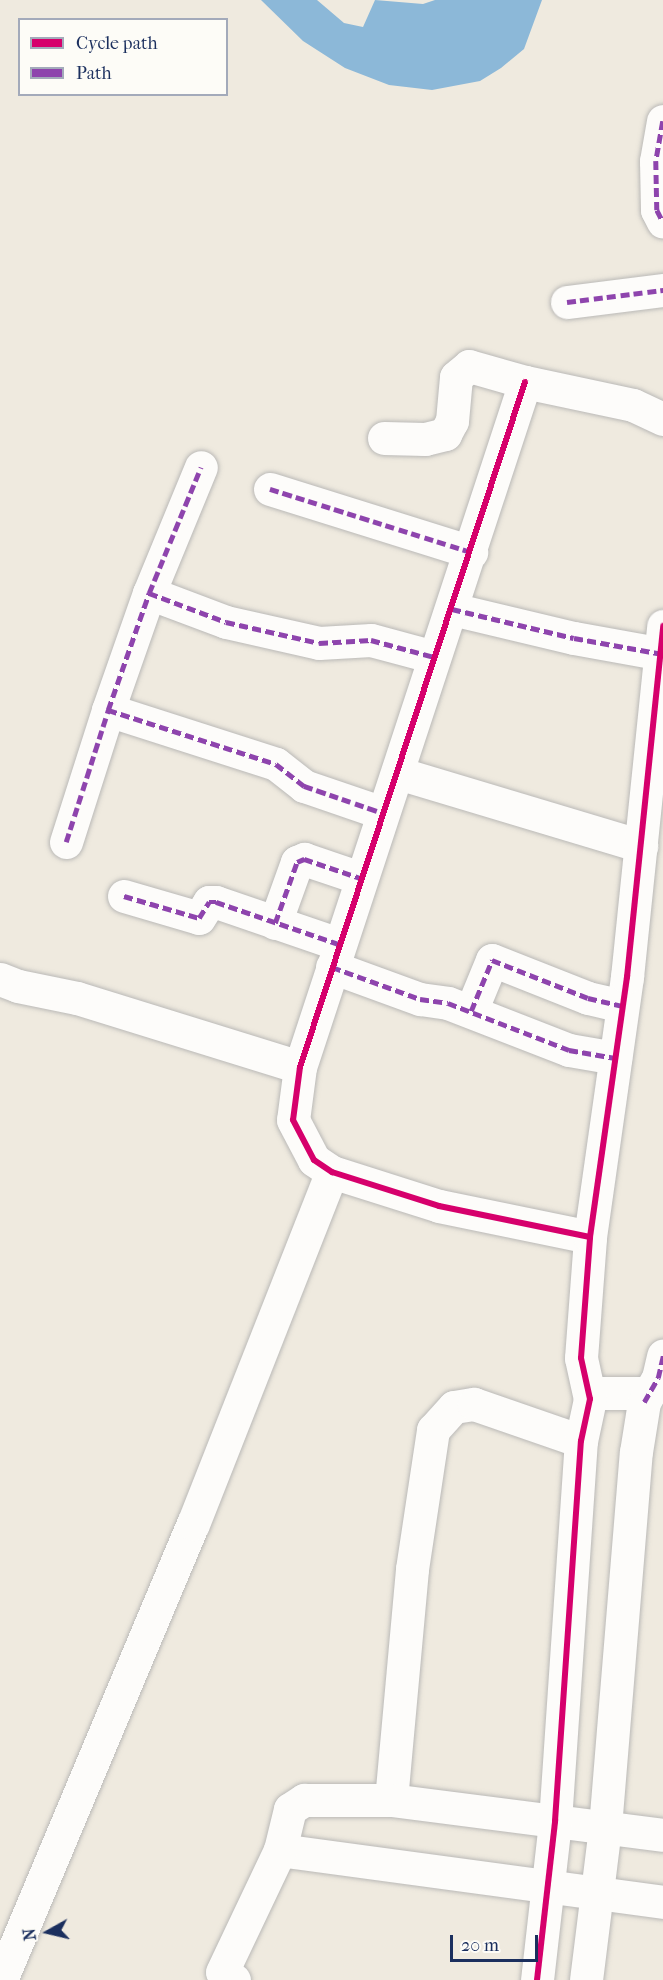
<!DOCTYPE html>
<style>
body{margin:0}
#map{position:relative;width:663px;height:1980px;overflow:hidden;background:#efeadf;font-family:"IM FELL French Canon",serif}
div>[style]{position:absolute}
[style*='--x']{left:calc(var(--x)*1px);top:calc(var(--y)*1px);width:calc(var(--w)*1px);rotate:calc(var(--a)*1deg)}
.water>*{inset:0;background:#8cb8d8}
.roads{filter:drop-shadow(0 0 2px #bab9b7) drop-shadow(0 0 2px #bab9b7)}
.minor>*{height:33px;margin:-16.5px;padding:0 16.5px;transform-origin:16.5px;border-radius:16.5px;background:#fdfcfa}
.quiet>*{height:4.5px;margin-top:-2.25px;transform-origin:0;background:repeating-linear-gradient(90deg,#8e44ad 0 9px,transparent 0 13.5px)}
.cycleway>*{height:6px;margin:-3px;padding:0 3px;transform-origin:3px;border-radius:3px;background:#d6006c}
span{translate:-50% -50%;white-space:nowrap;text-align:center;line-height:1.15;-webkit-text-stroke:5px #fdfcf7;paint-order:stroke}
.legend{position:absolute;left:18px;top:18px;width:210px;height:78px;box-sizing:border-box;background:#fdfcf7;border:2px solid #a3aaba;margin:0;padding:8px 10px;list-style:none;font-size:18px;color:#1b2f5e}
.legend li{display:flex;align-items:center;gap:12px;height:30px}
.legend b{width:30px;border:2px solid #a3aaba}
.north{position:absolute;left:18px;top:1902px;width:60px;height:60px;-webkit-text-stroke:4px #fdfcf7;paint-order:stroke;rotate:262deg;font-size:16px;font-weight:700;line-height:24px;text-align:center;color:#1b2f5e}
.north::after{content:'';display:block;margin:auto;width:21px;height:27px;background:#1b2f5e;clip-path:polygon(50% 0,100% 100%,50% 72%,0 100%)}
.scale{position:absolute;left:450px;top:1935px;width:88px;height:27px;box-sizing:border-box;border:3px solid #1b2f5e;border-top:0;padding-left:8px;font-size:18px;line-height:21px;white-space:nowrap;color:#1b2f5e;-webkit-text-stroke:4px #fdfcf7;paint-order:stroke}
</style>
<div id="map">
<div class="water">
<div style="clip-path:polygon(261px 0,317px 0,344px 23px,363px 27px,375px 0,423px 4px,435px 0,542px 0,524px 49px,501px 68px,480px 81px,432px 90px,389px 85px,345px 68px,303px 41px)"></div>
</div>
<div class="roads">
<div class="minor">
<div style="--x:663;--y:121;--w:41;--a:99.9"></div>
<div style="--x:656;--y:161;--w:49;--a:88.8"></div>
<div style="--x:657;--y:210;--w:13;--a:63"></div>
<div style="--x:567;--y:302;--w:97;--a:-7.1"></div>
<div style="--x:525;--y:382;--w:721;--a:108.18"></div>
<div style="--x:300;--y:1067;--w:53;--a:97.5"></div>
<div style="--x:293;--y:1120;--w:45;--a:62.3"></div>
<div style="--x:314;--y:1160;--w:22;--a:34"></div>
<div style="--x:332;--y:1172;--w:112;--a:17.6"></div>
<div style="--x:439;--y:1206;--w:154;--a:11.6"></div>
<div style="--x:384;--y:438;--w:41;--a:1.4"></div>
<div style="--x:425;--y:439;--w:21;--a:-14"></div>
<div style="--x:445;--y:434;--w:15;--a:-62"></div>
<div style="--x:452;--y:421;--w:44;--a:-84.8"></div>
<div style="--x:456;--y:377;--w:17;--a:-40"></div>
<div style="--x:469;--y:366;--w:58;--a:15.9"></div>
<div style="--x:525;--y:382;--w:110;--a:12"></div>
<div style="--x:633;--y:405;--w:33;--a:25"></div>
<div style="--x:270;--y:489;--w:211;--a:17.4"></div>
<div style="--x:149;--y:593;--w:136;--a:-67.6"></div>
<div style="--x:452;--y:609;--w:125;--a:13.4"></div>
<div style="--x:574;--y:638;--w:90;--a:10.2"></div>
<div style="--x:108;--y:710;--w:124;--a:-70.7"></div>
<div style="--x:149;--y:593;--w:82;--a:20.6"></div>
<div style="--x:226;--y:622;--w:95;--a:12.7"></div>
<div style="--x:319;--y:643;--w:52;--a:-3.3"></div>
<div style="--x:371;--y:640;--w:65;--a:15.1"></div>
<div style="--x:398;--y:773;--w:254;--a:16.7"></div>
<div style="--x:66;--y:842;--w:139;--a:-72.3"></div>
<div style="--x:108;--y:710;--w:176;--a:17.8"></div>
<div style="--x:276;--y:764;--w:36;--a:38"></div>
<div style="--x:304;--y:786;--w:83;--a:18.9"></div>
<div style="--x:124;--y:896;--w:78;--a:16.3"></div>
<div style="--x:199;--y:918;--w:19;--a:-58"></div>
<div style="--x:209;--y:902;--w:7;--a:0"></div>
<div style="--x:216;--y:902;--w:130;--a:18.9"></div>
<div style="--x:275;--y:923;--w:65;--a:-70.2"></div>
<div style="--x:297;--y:862;--w:8;--a:-23"></div>
<div style="--x:304;--y:859;--w:59;--a:18.7"></div>
<div style="--x:332;--y:967;--w:94;--a:20"></div>
<div style="--x:420;--y:999;--w:28;--a:8"></div>
<div style="--x:448;--y:1003;--w:130;--a:21.2"></div>
<div style="--x:569;--y:1050;--w:47;--a:9.9"></div>
<div style="--x:0;--y:979;--w:19;--a:21"></div>
<div style="--x:18;--y:986;--w:60;--a:11.5"></div>
<div style="--x:77;--y:998;--w:233;--a:17.2"></div>
<div style="--x:471;--y:1011;--w:55;--a:-67.6"></div>
<div style="--x:492;--y:960;--w:103;--a:21.6"></div>
<div style="--x:588;--y:998;--w:35;--a:13"></div>
<div style="--x:590;--y:1399;--w:10;--a:-37"></div>
<div style="--x:598;--y:1393;--w:39;--a:0"></div>
<div style="--x:637;--y:1393;--w:11;--a:52"></div>
<div style="--x:391;--y:1800;--w:232;--a:-84.8"></div>
<div style="--x:412;--y:1569;--w:141;--a:-81.4"></div>
<div style="--x:433;--y:1430;--w:31;--a:-48"></div>
<div style="--x:454;--y:1407;--w:20;--a:-9"></div>
<div style="--x:474;--y:1404;--w:113;--a:19.1"></div>
<div style="--x:280;--y:1850;--w:387;--a:7.7"></div>
<div style="--x:1;--y:1980;--w:495;--a:-67.2"></div>
<div style="--x:193;--y:1524;--w:378;--a:-68.5"></div>
<div style="--x:234;--y:1980;--w:14;--a:-146"></div>
<div style="--x:222;--y:1972;--w:135;--a:-64.6"></div>
<div style="--x:280;--y:1850;--w:42;--a:-76.3"></div>
<div style="--x:290;--y:1809;--w:17;--a:-33"></div>
<div style="--x:304;--y:1800;--w:87;--a:0"></div>
<div style="--x:391;--y:1800;--w:274;--a:7.3"></div>
<div style="--x:537;--y:1980;--w:160;--a:-83.5"></div>
<div style="--x:555;--y:1821;--w:381;--a:-86.1"></div>
<div style="--x:581;--y:1441;--w:43;--a:-77.9"></div>
<div style="--x:590;--y:1399;--w:42;--a:-102.4"></div>
<div style="--x:581;--y:1358;--w:121;--a:-85.7"></div>
<div style="--x:590;--y:1237;--w:263;--a:-81.9"></div>
<div style="--x:627;--y:977;--w:353;--a:-84.1"></div>
<div style="--x:586;--y:1980;--w:154;--a:-82.9"></div>
<div style="--x:605;--y:1827;--w:376;--a:-85.3"></div>
<div style="--x:636;--y:1452;--w:51;--a:-80.9"></div>
<div style="--x:644;--y:1402;--w:28;--a:-60"></div>
<div style="--x:658;--y:1378;--w:23;--a:-77"></div>
</div>
</div>
<div class="quiet">
<div style="--x:663;--y:121;--w:41;--a:99.9"></div>
<div style="--x:656;--y:161;--w:49;--a:88.8"></div>
<div style="--x:657;--y:210;--w:13;--a:63"></div>
<div style="--x:567;--y:302;--w:97;--a:-7.1"></div>
<div style="--x:270;--y:489;--w:211;--a:17.4"></div>
<div style="--x:149;--y:593;--w:136;--a:-67.6"></div>
<div style="--x:452;--y:609;--w:125;--a:13.4"></div>
<div style="--x:574;--y:638;--w:90;--a:10.2"></div>
<div style="--x:108;--y:710;--w:124;--a:-70.7"></div>
<div style="--x:149;--y:593;--w:82;--a:20.6"></div>
<div style="--x:226;--y:622;--w:95;--a:12.7"></div>
<div style="--x:319;--y:643;--w:52;--a:-3.3"></div>
<div style="--x:371;--y:640;--w:65;--a:15.1"></div>
<div style="--x:66;--y:842;--w:139;--a:-72.3"></div>
<div style="--x:108;--y:710;--w:176;--a:17.8"></div>
<div style="--x:276;--y:764;--w:36;--a:38"></div>
<div style="--x:304;--y:786;--w:83;--a:18.9"></div>
<div style="--x:124;--y:896;--w:78;--a:16.3"></div>
<div style="--x:199;--y:918;--w:19;--a:-58"></div>
<div style="--x:209;--y:902;--w:7;--a:0"></div>
<div style="--x:216;--y:902;--w:130;--a:18.9"></div>
<div style="--x:275;--y:923;--w:65;--a:-70.2"></div>
<div style="--x:297;--y:862;--w:8;--a:-23"></div>
<div style="--x:304;--y:859;--w:59;--a:18.7"></div>
<div style="--x:332;--y:967;--w:94;--a:20"></div>
<div style="--x:420;--y:999;--w:28;--a:8"></div>
<div style="--x:448;--y:1003;--w:130;--a:21.2"></div>
<div style="--x:569;--y:1050;--w:47;--a:9.9"></div>
<div style="--x:471;--y:1011;--w:55;--a:-67.6"></div>
<div style="--x:492;--y:960;--w:103;--a:21.6"></div>
<div style="--x:588;--y:998;--w:35;--a:13"></div>
<div style="--x:644;--y:1402;--w:28;--a:-60"></div>
<div style="--x:658;--y:1378;--w:23;--a:-77"></div>
</div>
<div class="cycleway">
<div style="--x:525;--y:382;--w:721;--a:108.18"></div>
<div style="--x:300;--y:1067;--w:53;--a:97.5"></div>
<div style="--x:293;--y:1120;--w:45;--a:62.3"></div>
<div style="--x:314;--y:1160;--w:22;--a:34"></div>
<div style="--x:332;--y:1172;--w:112;--a:17.6"></div>
<div style="--x:439;--y:1206;--w:154;--a:11.6"></div>
<div style="--x:537;--y:1980;--w:160;--a:-83.5"></div>
<div style="--x:555;--y:1821;--w:381;--a:-86.1"></div>
<div style="--x:581;--y:1441;--w:43;--a:-77.9"></div>
<div style="--x:590;--y:1399;--w:42;--a:-102.4"></div>
<div style="--x:581;--y:1358;--w:121;--a:-85.7"></div>
<div style="--x:590;--y:1237;--w:263;--a:-81.9"></div>
<div style="--x:627;--y:977;--w:353;--a:-84.1"></div>
</div>
<ul class="legend">
<li><b style="height:8px;background:#d6006c"></b>Cycle path</li>
<li><b style="height:8px;background:#8e44ad"></b>Path</li>
</ul>
<div class="north">N</div>
<div class="scale">20 m</div>
</div>
